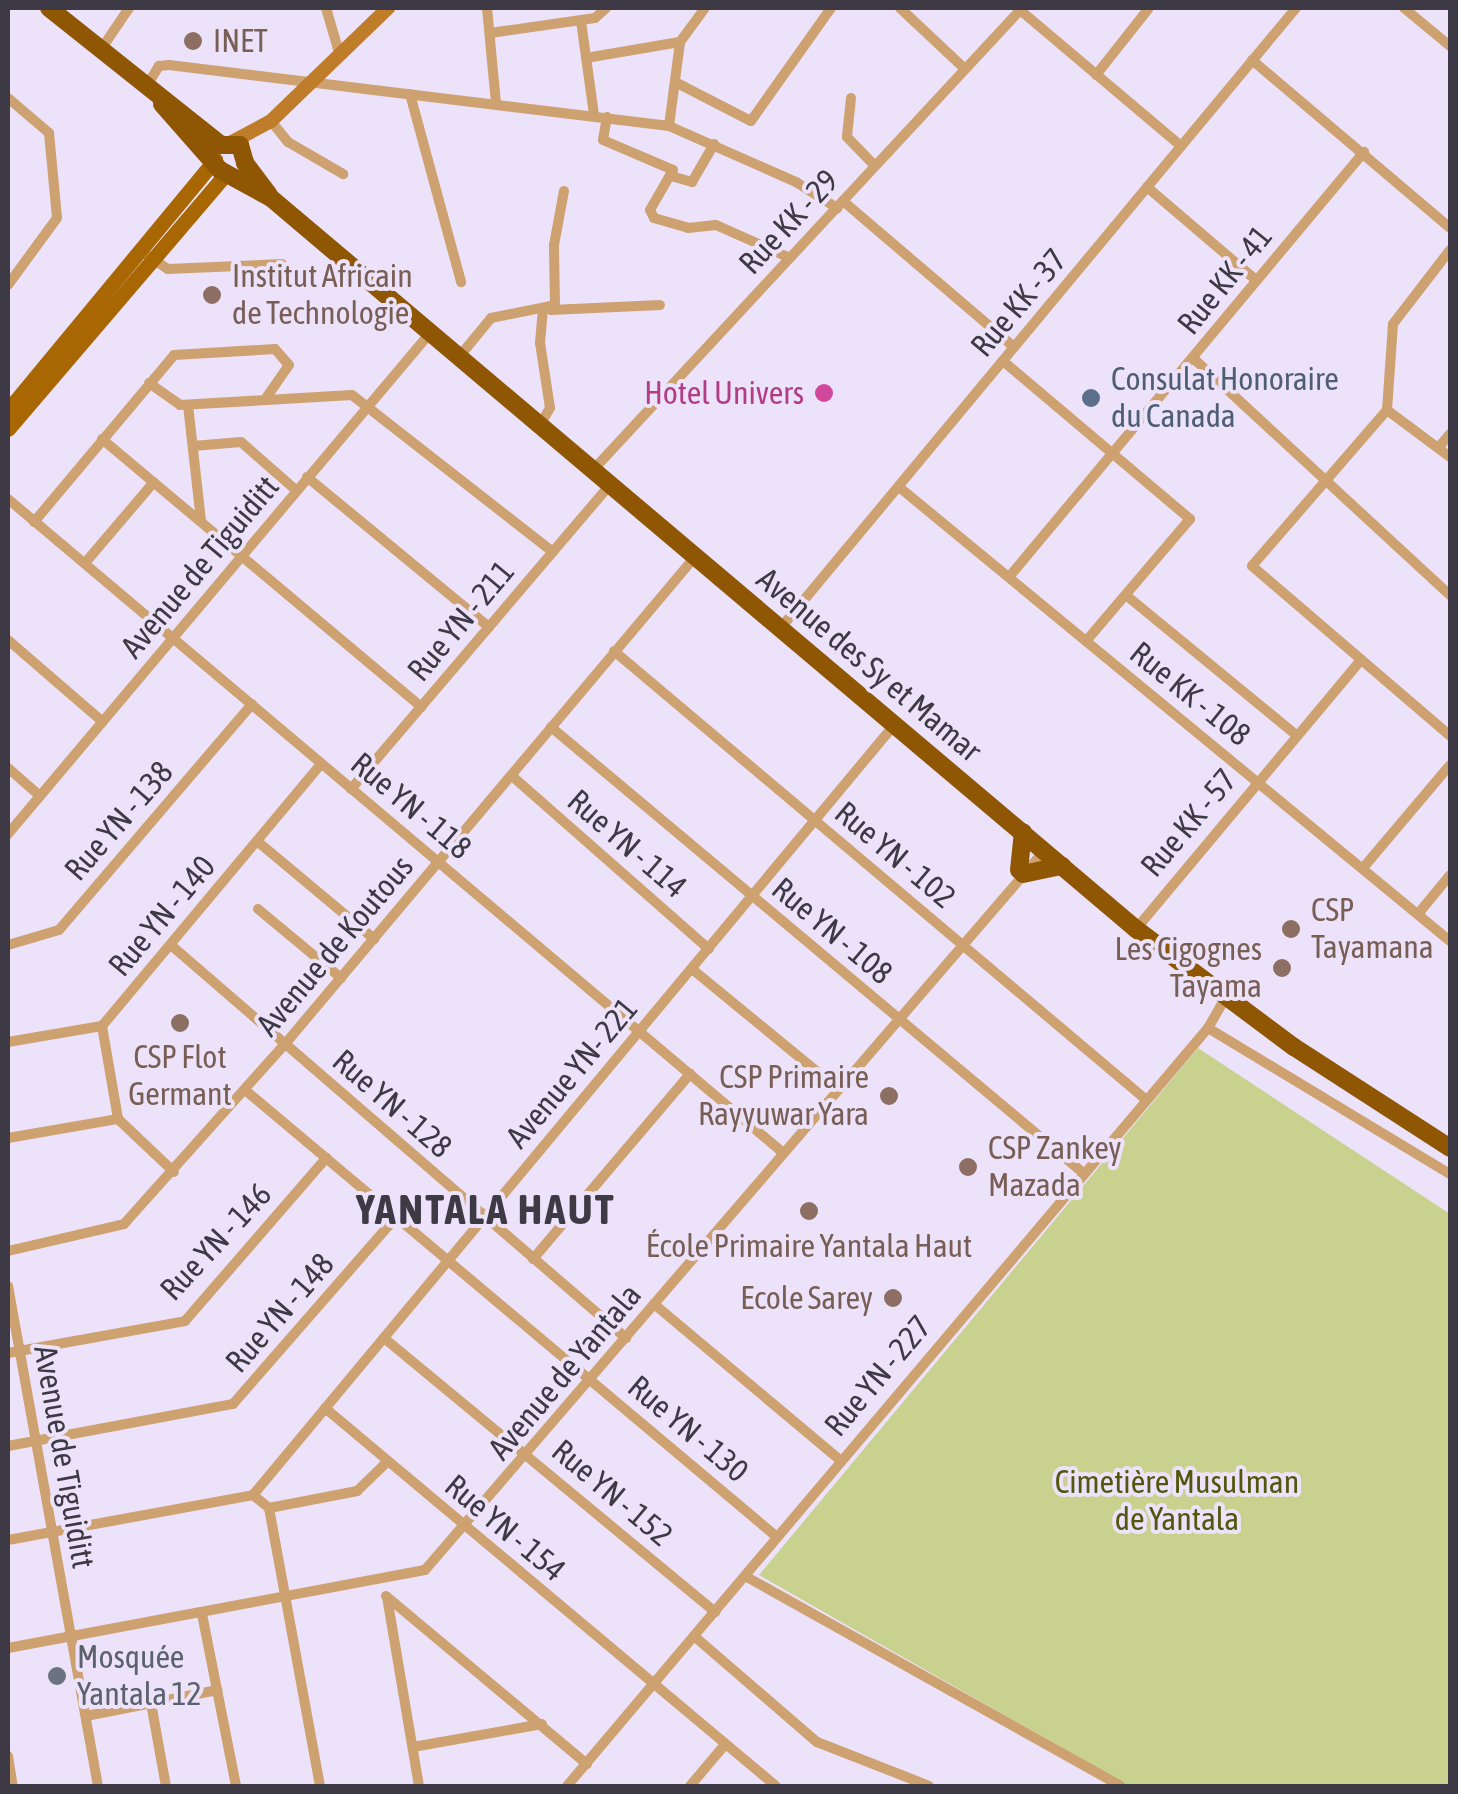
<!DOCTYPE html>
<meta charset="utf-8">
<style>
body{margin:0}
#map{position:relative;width:1458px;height:1794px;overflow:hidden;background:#ece2fa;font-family:"Asap Condensed",sans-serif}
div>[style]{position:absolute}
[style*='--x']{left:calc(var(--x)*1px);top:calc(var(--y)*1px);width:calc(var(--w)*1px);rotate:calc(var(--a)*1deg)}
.green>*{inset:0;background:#c8d18e}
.street>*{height:10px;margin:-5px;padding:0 5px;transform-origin:5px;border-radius:5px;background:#cea171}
.secondary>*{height:14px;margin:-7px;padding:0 7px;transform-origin:7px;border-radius:7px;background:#bf7c29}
.primary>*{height:15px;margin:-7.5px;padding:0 7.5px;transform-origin:7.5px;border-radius:7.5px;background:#a86702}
.highway>*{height:18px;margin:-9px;padding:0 9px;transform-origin:9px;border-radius:9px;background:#8f5704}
.dots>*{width:28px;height:28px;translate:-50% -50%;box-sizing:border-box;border:5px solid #ece2fa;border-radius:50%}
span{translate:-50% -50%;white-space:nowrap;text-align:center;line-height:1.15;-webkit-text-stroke:8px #ece2fa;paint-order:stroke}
.education-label{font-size:32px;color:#785e54}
.left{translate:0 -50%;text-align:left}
.right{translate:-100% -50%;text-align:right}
.street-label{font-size:32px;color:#3d3945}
.service-label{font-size:32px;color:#4e5e75}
.hotel-label{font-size:32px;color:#b23c85}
.park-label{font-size:32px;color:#51570c}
.worship-label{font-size:32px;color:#5b616d}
.district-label{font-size:42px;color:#3d3945;font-weight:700;letter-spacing:2.5px}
.frame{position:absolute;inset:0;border:10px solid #3d3945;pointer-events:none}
</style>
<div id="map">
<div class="green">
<div style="clip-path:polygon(1198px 1048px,1450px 1214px,1450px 1786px,1129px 1786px,759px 1575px)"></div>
</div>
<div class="street">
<div style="--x:326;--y:8;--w:50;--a:73.7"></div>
<div style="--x:487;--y:8;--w:96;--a:84.6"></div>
<div style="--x:900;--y:8;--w:89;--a:43.2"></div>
<div style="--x:1404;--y:8;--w:60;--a:39.6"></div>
<div style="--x:1020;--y:10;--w:211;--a:40.2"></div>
<div style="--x:581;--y:21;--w:95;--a:82.1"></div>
<div style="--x:490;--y:33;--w:106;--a:-8.1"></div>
<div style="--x:595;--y:18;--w:15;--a:-42"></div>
<div style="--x:100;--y:51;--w:52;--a:-56"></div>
<div style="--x:586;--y:58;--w:95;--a:-9.7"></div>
<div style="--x:1252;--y:60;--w:260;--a:40.3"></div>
<div style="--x:1096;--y:75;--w:85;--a:-51.7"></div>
<div style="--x:677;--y:83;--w:83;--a:27.2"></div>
<div style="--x:751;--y:121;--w:138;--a:-54.7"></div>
<div style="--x:145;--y:89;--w:27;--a:-59"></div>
<div style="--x:159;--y:66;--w:10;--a:-6"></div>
<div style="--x:169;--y:65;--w:504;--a:6.96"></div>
<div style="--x:669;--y:126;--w:139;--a:23.8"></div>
<div style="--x:796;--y:182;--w:49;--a:32.4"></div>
<div style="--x:410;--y:94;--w:195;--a:74.8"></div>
<div style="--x:8;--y:98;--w:54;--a:40.5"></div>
<div style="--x:49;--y:133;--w:85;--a:84.6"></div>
<div style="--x:57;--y:218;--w:83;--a:126.2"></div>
<div style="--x:851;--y:98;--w:39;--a:96"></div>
<div style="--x:847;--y:137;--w:40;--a:46"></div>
<div style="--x:607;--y:117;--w:23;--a:100"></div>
<div style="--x:603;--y:140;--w:76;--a:23.2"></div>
<div style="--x:673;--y:170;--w:46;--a:119.9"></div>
<div style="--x:650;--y:210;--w:9;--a:63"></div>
<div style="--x:654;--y:218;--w:35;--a:16"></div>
<div style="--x:688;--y:228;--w:28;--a:-6"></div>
<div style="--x:716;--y:225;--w:81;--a:24"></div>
<div style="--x:271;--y:121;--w:27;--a:51"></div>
<div style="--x:288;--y:142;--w:64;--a:30.2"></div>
<div style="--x:669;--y:126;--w:85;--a:-82.5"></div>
<div style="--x:680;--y:42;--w:42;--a:-53.7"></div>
<div style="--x:671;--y:176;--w:22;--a:16"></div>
<div style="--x:692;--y:182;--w:44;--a:-59.9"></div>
<div style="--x:1147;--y:187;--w:143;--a:40.5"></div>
<div style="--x:843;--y:201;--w:225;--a:40.5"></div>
<div style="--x:141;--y:251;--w:32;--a:34"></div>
<div style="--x:168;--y:269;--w:114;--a:-2.5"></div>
<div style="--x:551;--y:310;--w:109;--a:-2.6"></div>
<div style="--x:459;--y:357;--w:50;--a:-50.6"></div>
<div style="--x:491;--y:318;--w:65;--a:-11.5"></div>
<div style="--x:555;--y:305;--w:60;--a:-91"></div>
<div style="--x:554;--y:245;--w:55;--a:-79.5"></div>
<div style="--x:1193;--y:358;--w:350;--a:42.7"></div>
<div style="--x:1003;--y:361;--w:245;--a:40.2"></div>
<div style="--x:1190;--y:519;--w:160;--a:130.4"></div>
<div style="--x:149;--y:383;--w:38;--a:35"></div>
<div style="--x:180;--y:405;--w:172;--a:-3.3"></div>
<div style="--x:352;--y:395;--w:255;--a:38"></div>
<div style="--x:188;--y:405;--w:117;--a:83.6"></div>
<div style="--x:1387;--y:410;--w:86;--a:-86"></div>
<div style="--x:1393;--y:324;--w:93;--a:-52.4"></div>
<div style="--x:540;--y:425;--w:20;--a:-60"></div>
<div style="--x:550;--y:408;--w:66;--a:-98.7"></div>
<div style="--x:540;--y:343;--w:33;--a:-85"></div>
<div style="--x:102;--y:439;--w:417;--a:40"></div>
<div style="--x:193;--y:446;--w:48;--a:-4.8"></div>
<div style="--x:241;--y:442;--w:74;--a:41.2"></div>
<div style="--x:1439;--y:447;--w:17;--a:-50"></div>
<div style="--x:1450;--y:457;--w:79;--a:-143.3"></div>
<div style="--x:1387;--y:410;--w:206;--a:130.9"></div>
<div style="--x:1252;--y:566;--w:261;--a:40.6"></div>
<div style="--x:593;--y:470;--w:630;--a:-47.12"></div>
<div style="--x:307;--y:477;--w:236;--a:39.5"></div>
<div style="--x:899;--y:487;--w:714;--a:39.49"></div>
<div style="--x:8;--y:499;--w:1013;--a:40.15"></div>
<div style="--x:34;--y:522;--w:218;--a:-50"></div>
<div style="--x:174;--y:355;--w:101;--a:-3.4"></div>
<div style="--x:275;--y:349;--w:21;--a:49"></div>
<div style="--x:289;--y:365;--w:40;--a:124.9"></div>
<div style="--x:85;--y:563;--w:106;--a:-49.6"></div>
<div style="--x:1009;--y:577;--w:554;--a:-50.13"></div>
<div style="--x:1127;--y:596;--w:219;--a:39.4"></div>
<div style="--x:779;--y:630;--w:809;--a:-50.27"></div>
<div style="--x:8;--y:640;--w:125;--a:40.8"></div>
<div style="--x:614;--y:651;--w:693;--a:40.14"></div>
<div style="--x:551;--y:727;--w:693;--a:39.96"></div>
<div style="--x:8;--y:768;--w:41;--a:41.1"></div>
<div style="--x:512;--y:776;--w:262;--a:41.3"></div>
<div style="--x:351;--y:789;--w:399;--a:-49.6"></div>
<div style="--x:8;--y:834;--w:655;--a:-49.89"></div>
<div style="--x:257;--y:841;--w:153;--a:39.9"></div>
<div style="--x:1363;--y:868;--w:135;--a:-49.8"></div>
<div style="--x:258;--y:909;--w:108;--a:39.7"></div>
<div style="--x:1418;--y:914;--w:50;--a:-50.6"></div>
<div style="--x:1136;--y:929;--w:351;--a:-50.1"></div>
<div style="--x:8;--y:945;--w:53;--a:-16.4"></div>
<div style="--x:59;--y:930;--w:297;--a:-49.5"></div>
<div style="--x:172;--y:946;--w:600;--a:40.81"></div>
<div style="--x:692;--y:969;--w:189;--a:39.4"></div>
<div style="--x:102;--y:1026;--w:94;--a:80.2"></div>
<div style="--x:118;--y:1119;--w:77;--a:43.4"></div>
<div style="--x:1208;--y:1028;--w:283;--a:31.1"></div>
<div style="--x:8;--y:1042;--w:95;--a:-9.7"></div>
<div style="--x:102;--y:1026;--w:341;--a:-50.1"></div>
<div style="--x:245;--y:1090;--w:695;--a:40.04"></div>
<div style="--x:8;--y:1138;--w:112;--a:-9.8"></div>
<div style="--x:8;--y:1251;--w:119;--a:-13.1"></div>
<div style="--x:124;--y:1224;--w:241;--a:-48.2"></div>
<div style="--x:285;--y:1044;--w:635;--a:-49.92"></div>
<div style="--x:533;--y:1259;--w:243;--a:-49.7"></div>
<div style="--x:8;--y:1286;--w:508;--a:79.8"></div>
<div style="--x:654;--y:1304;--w:243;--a:40"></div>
<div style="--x:384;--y:1338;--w:430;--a:39.6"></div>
<div style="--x:8;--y:1353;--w:180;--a:-10.2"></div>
<div style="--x:185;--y:1321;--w:216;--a:-49.1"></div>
<div style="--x:325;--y:1408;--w:588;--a:39.97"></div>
<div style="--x:8;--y:1446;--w:229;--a:-10.6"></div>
<div style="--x:233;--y:1404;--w:248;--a:-48.9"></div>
<div style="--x:253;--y:1495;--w:1002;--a:-50.22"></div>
<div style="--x:253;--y:1495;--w:21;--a:39"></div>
<div style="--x:269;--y:1508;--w:283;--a:79.6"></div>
<div style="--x:269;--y:1508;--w:90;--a:-10.9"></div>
<div style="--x:357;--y:1491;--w:42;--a:-44"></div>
<div style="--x:8;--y:1540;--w:249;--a:-10.4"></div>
<div style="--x:745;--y:1576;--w:430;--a:29.2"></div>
<div style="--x:386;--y:1596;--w:262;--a:39.9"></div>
<div style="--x:387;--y:1597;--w:192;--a:80.4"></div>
<div style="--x:202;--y:1614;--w:175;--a:78.8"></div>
<div style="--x:694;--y:1636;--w:162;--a:40.8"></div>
<div style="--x:817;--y:1742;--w:120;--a:21.4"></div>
<div style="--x:8;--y:1648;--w:424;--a:-10.6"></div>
<div style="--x:425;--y:1570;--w:949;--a:-49.27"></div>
<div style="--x:151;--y:1703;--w:84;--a:79.8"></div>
<div style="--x:86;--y:1716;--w:134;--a:-11.2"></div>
<div style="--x:413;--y:1747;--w:131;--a:-10.1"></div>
<div style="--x:8;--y:1756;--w:30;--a:81"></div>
<div style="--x:567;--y:1786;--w:993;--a:-49.78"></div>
<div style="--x:1208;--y:1028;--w:34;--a:-60"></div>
<div style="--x:690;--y:1786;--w:51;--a:-49.8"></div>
</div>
<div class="secondary">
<div style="--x:232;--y:142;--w:44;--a:-28.3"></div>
<div style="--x:271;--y:121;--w:163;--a:-44"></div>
</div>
<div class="primary">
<div style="--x:8;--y:410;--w:325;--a:-50.4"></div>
<div style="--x:8;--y:429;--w:337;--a:-49.5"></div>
</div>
<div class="highway">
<div style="--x:49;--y:8;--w:220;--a:38.5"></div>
<div style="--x:162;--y:104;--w:88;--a:48.7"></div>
<div style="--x:220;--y:170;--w:58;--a:28.8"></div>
<div style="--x:271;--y:198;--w:1133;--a:40.2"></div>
<div style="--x:1136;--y:929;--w:197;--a:36.8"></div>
<div style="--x:1294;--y:1047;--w:186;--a:32.9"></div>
<div style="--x:221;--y:145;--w:19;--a:0"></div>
<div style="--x:240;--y:145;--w:19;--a:74"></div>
<div style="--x:245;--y:163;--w:39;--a:53"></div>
<div style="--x:1019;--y:870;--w:38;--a:-84"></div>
<div style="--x:1023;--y:874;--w:40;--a:-12"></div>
</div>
<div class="dots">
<div style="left:193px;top:41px;background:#8d6e63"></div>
<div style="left:212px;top:295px;background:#8d6e63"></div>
<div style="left:824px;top:393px;background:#d1479c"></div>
<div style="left:1091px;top:398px;background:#5c6f8a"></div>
<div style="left:1291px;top:929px;background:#8d6e63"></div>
<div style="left:1282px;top:968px;background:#8d6e63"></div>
<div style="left:180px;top:1023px;background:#8d6e63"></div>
<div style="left:889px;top:1096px;background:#8d6e63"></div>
<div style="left:968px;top:1167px;background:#8d6e63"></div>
<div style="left:809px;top:1211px;background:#8d6e63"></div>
<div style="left:893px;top:1298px;background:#8d6e63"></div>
<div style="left:57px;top:1676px;background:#6b7280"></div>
</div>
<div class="education-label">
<span class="left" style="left:213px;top:41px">INET</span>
<span class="left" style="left:232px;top:295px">Institut Africain<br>de Technologie</span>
<span class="left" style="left:1311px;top:929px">CSP<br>Tayamana</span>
<span class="right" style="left:1262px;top:968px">Les Cigognes<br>Tayama</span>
<span style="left:180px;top:1076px">CSP Flot<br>Germant</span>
<span class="right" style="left:869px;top:1096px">CSP Primaire<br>Rayyuwar Yara</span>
<span class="left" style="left:988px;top:1167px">CSP Zankey<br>Mazada</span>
<span style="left:809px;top:1246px">École Primaire Yantala Haut</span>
<span class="right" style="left:873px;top:1298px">Ecole Sarey</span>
</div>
<div class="street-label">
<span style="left:789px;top:222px;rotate:-47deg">Rue KK - 29</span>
<span style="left:1225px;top:280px;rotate:-51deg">Rue KK - 41</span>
<span style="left:1019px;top:303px;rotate:-50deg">Rue KK - 37</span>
<span style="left:200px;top:567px;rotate:-50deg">Avenue de Tiguiditt</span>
<span style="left:461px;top:621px;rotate:-50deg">Rue YN - 211</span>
<span style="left:869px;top:665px;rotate:40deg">Avenue des Sy et Mamar</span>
<span style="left:1190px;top:694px;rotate:39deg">Rue KK - 108</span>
<span style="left:411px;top:806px;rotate:40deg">Rue YN - 118</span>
<span style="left:119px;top:821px;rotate:-49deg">Rue YN - 138</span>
<span style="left:1189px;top:823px;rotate:-50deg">Rue KK - 57</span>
<span style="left:627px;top:844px;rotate:41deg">Rue YN - 114</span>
<span style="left:895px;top:855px;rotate:40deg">Rue YN - 102</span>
<span style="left:162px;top:916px;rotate:-50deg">Rue YN - 140</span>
<span style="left:832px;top:931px;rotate:40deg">Rue YN - 108</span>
<span style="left:335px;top:946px;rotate:-50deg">Avenue de Koutous</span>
<span style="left:572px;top:1073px;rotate:-50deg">Avenue YN- 221</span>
<span style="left:392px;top:1104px;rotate:41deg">Rue YN - 128</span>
<span style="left:216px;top:1242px;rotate:-47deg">Rue YN - 146</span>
<span style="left:280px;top:1313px;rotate:-49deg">Rue YN - 148</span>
<span style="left:565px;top:1372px;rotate:-50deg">Avenue de Yantala</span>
<span style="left:878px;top:1376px;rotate:-50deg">Rue YN - 227</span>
<span style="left:688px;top:1429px;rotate:40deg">Rue YN - 130</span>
<span style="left:64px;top:1457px;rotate:80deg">Avenue de Tiguiditt</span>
<span style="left:612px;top:1493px;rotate:40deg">Rue YN - 152</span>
<span style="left:505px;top:1528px;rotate:40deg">Rue YN - 154</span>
</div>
<div class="service-label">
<span class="left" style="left:1111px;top:398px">Consulat Honoraire<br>du Canada</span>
</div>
<div class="hotel-label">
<span class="right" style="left:804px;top:393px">Hotel Univers</span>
</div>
<div class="park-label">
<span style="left:1177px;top:1501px">Cimetière Musulman<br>de Yantala</span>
</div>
<div class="worship-label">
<span class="left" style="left:77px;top:1676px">Mosquée<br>Yantala 12</span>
</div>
<div class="district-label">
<span style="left:486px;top:1209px">YANTALA HAUT</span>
</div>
<div class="frame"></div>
</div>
